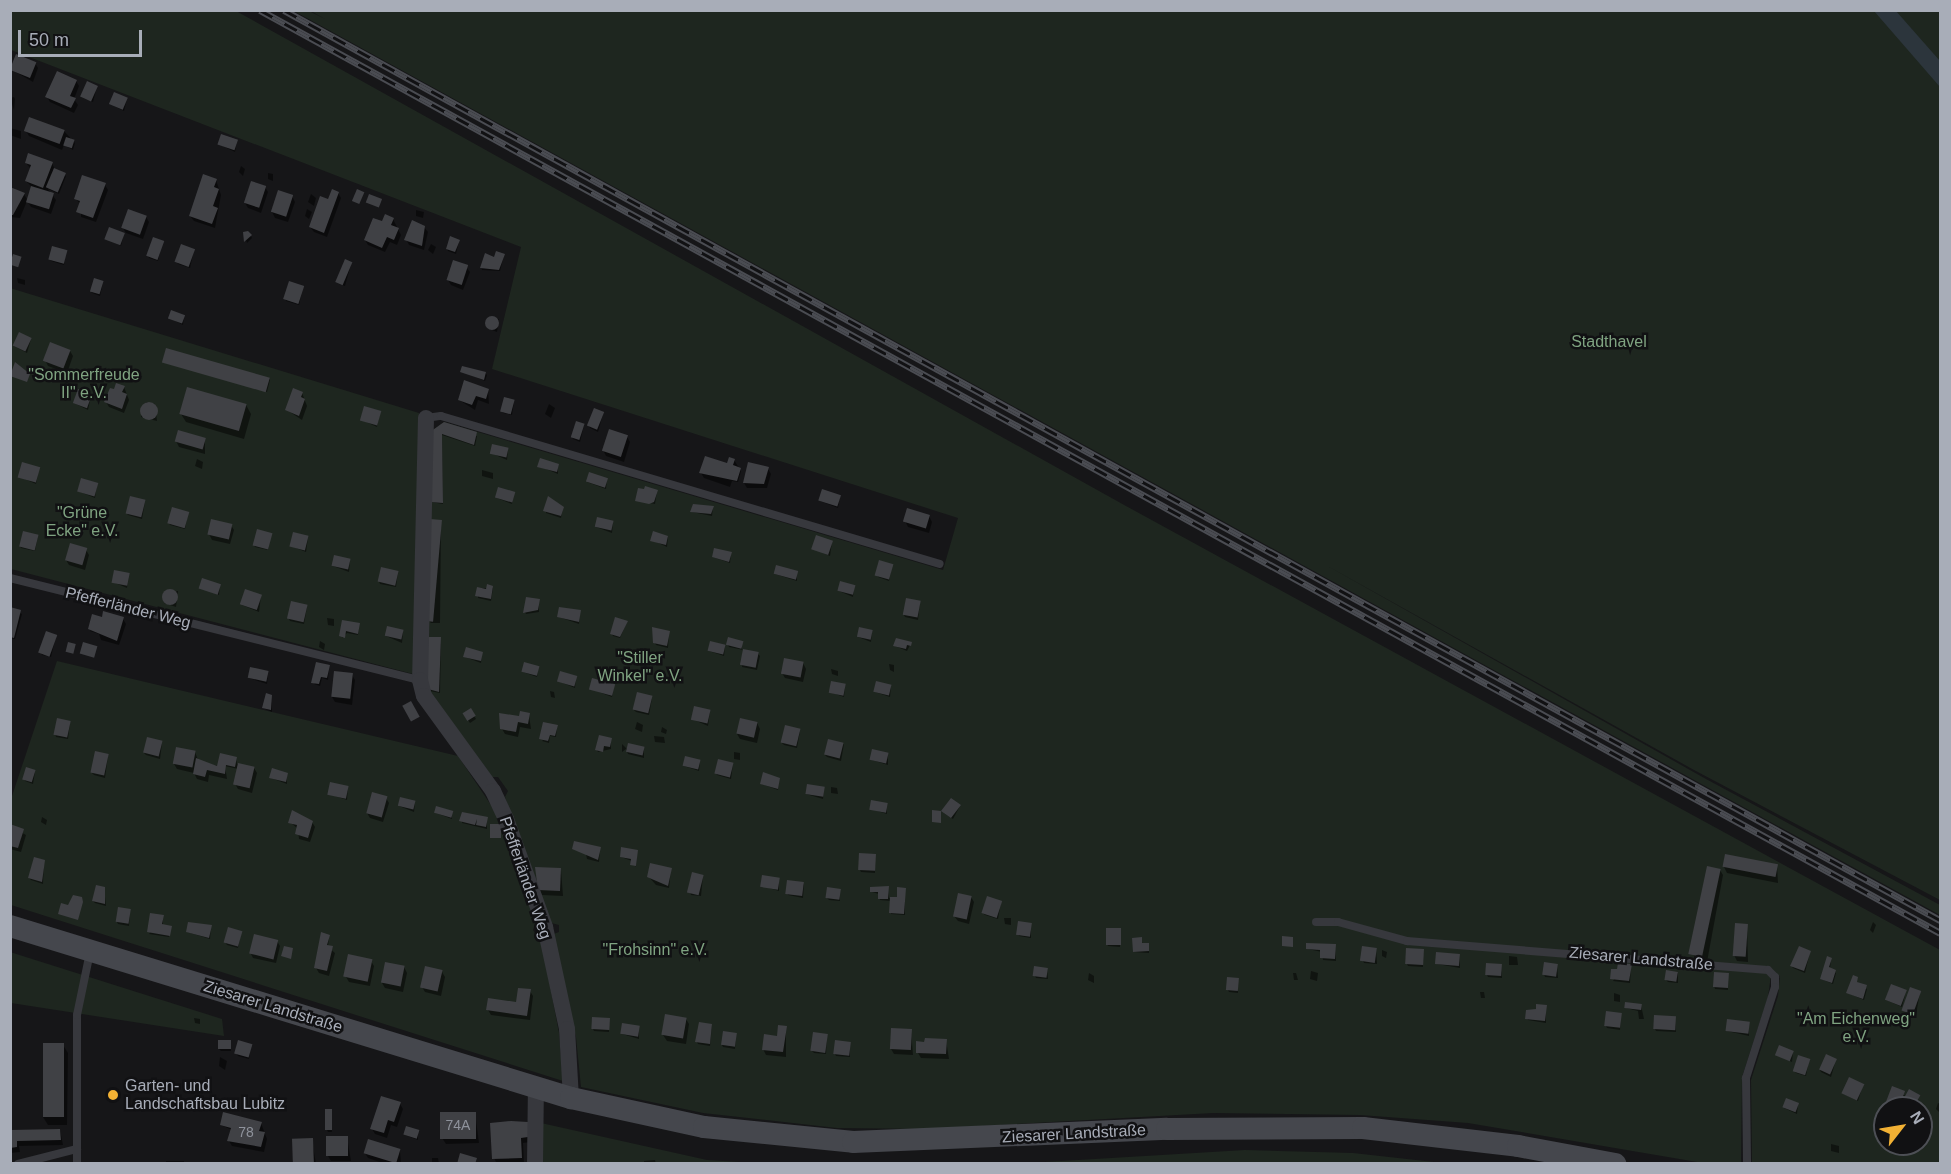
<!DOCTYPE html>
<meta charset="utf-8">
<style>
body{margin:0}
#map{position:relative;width:1951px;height:1174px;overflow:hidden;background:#161618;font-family:Helvetica,sans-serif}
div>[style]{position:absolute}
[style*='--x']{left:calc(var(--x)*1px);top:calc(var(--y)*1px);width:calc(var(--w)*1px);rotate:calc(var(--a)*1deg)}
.green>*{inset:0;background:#1e261f}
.water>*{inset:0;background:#2c353c}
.shadow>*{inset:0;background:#0007;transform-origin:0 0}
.building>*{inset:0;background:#404145;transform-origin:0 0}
.round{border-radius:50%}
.lane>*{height:8px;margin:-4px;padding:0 4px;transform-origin:4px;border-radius:4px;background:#37383d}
.street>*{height:16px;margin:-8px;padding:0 8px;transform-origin:8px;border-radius:8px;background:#37383d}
.secondary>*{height:22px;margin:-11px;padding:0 11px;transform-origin:11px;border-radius:11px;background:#45474d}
.rail>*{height:7px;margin-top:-3.5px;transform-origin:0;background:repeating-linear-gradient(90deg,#111113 0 14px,#4a4c52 0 28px);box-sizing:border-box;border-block:2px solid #4a4c52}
.dots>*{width:16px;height:16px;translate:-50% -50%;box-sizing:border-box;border:3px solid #111113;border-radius:50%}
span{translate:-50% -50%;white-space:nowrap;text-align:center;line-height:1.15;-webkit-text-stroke:5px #111113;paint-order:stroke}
.number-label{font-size:14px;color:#8e929b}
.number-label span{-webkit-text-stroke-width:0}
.park-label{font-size:16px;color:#7fa381}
.street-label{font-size:16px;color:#a8adb8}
.poi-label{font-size:16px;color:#a8adb8}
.left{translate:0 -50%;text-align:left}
.frame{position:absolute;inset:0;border:12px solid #a8adb8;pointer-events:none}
.north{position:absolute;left:1873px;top:1096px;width:60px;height:60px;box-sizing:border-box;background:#111113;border:2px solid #4d4f55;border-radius:50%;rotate:59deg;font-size:16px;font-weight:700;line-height:24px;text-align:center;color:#a8adb8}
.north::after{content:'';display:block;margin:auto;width:21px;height:27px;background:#f2b134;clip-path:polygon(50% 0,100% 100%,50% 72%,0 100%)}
.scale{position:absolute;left:18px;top:30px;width:124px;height:27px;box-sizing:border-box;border:3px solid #a8adb8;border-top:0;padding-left:8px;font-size:18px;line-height:21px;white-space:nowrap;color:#a8adb8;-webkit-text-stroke:4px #111113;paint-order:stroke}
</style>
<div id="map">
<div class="green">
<div style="clip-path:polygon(evenodd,10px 11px,236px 11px,1126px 506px,1940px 950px,1940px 1163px,1752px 1163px,1751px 1080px,1778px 996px,1780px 976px,1771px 975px,1768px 997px,1742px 1077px,1741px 1163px,1703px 1163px,1468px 1123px,1360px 1115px,1213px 1113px,928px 1129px,837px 1128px,703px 1113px,581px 1087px,576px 1037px,551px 935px,559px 932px,559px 925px,548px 922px,505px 797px,508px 791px,498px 777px,492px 777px,428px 689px,430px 432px,444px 422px,943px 570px,958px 518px,492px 369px,521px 247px,11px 50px,10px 11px,1885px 1108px,1921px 1108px,1921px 1144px,1885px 1144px,1885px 1108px)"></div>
<div style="clip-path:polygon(294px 11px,309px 11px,325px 19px,311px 11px,1940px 11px,1940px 900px,1694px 770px,1324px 564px,1706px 779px,1940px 905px,1940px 915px)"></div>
<div style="clip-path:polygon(10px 288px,419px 413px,413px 674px,11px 569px)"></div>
<div style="clip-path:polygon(57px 661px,458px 756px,501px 820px,537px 919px,533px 930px,542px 944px,559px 1033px,563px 1081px,11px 905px,10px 802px)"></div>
<div style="clip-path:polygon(10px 952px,222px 1019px,224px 1036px,11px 1003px)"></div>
<div style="clip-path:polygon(541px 1123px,707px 1160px,756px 1163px,540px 1164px)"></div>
<div style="clip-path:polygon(1245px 1150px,1353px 1153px,1443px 1163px,1028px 1163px)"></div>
</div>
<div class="water">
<div style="clip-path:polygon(1874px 11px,1896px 11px,1940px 61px,1940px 87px)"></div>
</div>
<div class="shadow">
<div style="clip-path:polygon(35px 63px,38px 68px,33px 82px,12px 70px)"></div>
<div style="clip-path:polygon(76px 81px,79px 86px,74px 99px,78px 105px,74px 113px,50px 102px,47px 97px)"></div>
<div style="clip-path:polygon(97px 87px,93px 102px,83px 98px,82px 96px)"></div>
<div style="clip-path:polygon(14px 97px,15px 99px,14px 110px,10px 98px)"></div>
<div style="clip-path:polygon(127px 99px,124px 111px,110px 104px)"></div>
<div style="clip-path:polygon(10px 128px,21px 131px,21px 139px,10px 135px)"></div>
<div style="clip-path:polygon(26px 131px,64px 131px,75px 143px,73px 150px,64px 145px,62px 150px,29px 136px)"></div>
<div style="clip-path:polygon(237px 141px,235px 152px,219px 144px)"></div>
<div style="clip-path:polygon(26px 163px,52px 163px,55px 170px,66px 176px,59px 194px,48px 189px,56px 200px,51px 214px,31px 207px,27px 201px,20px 218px,10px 217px,10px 189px,24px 194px,28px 201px,32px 187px,26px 181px,31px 169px)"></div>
<div style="clip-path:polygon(241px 166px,245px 169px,243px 176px,239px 172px)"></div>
<div style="clip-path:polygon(268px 173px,273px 174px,273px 181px,268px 179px)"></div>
<div style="clip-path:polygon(216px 180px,221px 195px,215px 228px,194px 221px,190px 216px)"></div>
<div style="clip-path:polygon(105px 185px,108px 190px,96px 222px,81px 217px,81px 205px,75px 198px)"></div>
<div style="clip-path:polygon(265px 187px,268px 192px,261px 213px,248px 208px,245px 203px)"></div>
<div style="clip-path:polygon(338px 193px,341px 198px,327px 237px,314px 232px,310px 227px)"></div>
<div style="clip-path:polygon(311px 194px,316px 198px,314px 206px,308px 202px)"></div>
<div style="clip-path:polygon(292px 196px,295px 202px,288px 222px,275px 218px,272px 212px)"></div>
<div style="clip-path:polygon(307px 209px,312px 212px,309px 219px,305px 216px)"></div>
<div style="clip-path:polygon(416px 210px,424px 212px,423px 218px,416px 216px)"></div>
<div style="clip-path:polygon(146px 217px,149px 222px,143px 239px,126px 233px,123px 228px)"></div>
<div style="clip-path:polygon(393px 219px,401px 235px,397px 245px,390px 242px,385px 252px,368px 245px,365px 240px)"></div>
<div style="clip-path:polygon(424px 227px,428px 232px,424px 250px,409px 245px,406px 239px)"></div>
<div style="clip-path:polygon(124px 234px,121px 246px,107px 239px)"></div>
<div style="clip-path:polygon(244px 234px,251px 236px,252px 238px,247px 243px)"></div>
<div style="clip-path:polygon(459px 241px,456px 254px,448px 251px,447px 249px)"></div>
<div style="clip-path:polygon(162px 242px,158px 261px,149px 258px,148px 256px)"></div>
<div style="clip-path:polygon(431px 244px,436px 247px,433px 254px,428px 250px)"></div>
<div style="clip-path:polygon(194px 250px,190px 268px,178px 264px,177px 262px)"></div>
<div style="clip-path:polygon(66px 251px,64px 265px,51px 261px,50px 259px)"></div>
<div style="clip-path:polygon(504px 255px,500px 271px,482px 270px,481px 267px)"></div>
<div style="clip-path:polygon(351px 264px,345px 286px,339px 284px,338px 282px)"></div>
<div style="clip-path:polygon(466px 267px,470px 272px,463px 290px,451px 285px,448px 280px)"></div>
<div style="clip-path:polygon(17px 278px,25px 280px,25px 285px,18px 283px)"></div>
<div style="clip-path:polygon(103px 282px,100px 296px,92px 293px,91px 291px)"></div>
<div style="clip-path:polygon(303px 287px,299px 305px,286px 301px,285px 298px)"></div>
<div style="clip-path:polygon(184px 316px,183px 325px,170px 318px)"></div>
<div style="clip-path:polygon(488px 318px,499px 319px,497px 332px,487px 328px)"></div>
<div style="clip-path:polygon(31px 339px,27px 353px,14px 346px)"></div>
<div style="clip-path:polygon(70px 351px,73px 356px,67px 373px,48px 366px,45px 360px)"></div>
<div style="clip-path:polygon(164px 362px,269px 378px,270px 380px,267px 392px)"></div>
<div style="clip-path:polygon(462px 371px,485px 373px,487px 375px,485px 381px)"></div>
<div style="clip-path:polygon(124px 387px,129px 400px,124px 413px,109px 407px,106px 402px)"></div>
<div style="clip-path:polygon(488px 390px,489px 404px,478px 400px,475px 410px,459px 400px)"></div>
<div style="clip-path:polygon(302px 393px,307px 406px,302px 420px,287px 410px)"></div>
<div style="clip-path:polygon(91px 396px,88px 410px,74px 403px)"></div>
<div style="clip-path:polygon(146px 402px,155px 404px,157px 421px,141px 417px)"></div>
<div style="clip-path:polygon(514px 402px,512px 415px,503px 413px,502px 411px)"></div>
<div style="clip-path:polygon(549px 404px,555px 408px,551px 418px,545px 414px)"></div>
<div style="clip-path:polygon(246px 405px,251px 414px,244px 439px,186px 422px,181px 414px)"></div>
<div style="clip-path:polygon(380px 412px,377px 427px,362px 420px)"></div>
<div style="clip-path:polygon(603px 414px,598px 432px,590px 428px,589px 426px)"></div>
<div style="clip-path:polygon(584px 425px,580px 442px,573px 439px,572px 437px)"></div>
<div style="clip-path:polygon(432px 433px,477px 436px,475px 446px,442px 435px,443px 504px,431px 502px)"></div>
<div style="clip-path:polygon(627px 437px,630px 442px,624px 462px,606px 456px,603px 450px)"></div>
<div style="clip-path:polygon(205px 439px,205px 454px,179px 447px,176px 441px)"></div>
<div style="clip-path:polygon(508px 450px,507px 460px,491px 453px)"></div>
<div style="clip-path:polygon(197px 459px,203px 462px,202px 469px,195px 466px)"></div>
<div style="clip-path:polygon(734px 460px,741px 471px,738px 482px,732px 481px,730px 487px,704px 478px,701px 473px)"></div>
<div style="clip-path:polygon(558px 465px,558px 474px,539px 466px)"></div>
<div style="clip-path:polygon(39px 468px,36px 484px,20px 477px)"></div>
<div style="clip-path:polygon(768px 469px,771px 474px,767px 488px,747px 488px,744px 483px)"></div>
<div style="clip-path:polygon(482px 470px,493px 473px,493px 479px,482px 476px)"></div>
<div style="clip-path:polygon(607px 479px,606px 489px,587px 482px)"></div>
<div style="clip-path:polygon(97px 484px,95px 498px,78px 491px)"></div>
<div style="clip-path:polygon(657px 491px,655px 504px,636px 500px)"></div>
<div style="clip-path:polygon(514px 493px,512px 504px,497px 498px)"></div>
<div style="clip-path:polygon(840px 496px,838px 508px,820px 501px)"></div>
<div style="clip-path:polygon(549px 498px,563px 508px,561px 518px,546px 513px)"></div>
<div style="clip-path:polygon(145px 502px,142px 519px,128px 515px,127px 513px)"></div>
<div style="clip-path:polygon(713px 507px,712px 516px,692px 512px)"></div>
<div style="clip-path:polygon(188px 513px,185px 529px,170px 525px,169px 523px)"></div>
<div style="clip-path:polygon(929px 516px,932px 522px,929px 533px,908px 527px,905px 521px)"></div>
<div style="clip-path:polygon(441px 521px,440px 623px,431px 623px,429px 621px)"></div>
<div style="clip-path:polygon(613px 522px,612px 533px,596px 527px)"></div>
<div style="clip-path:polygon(231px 525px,234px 530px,230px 544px,212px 540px,209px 534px)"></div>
<div style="clip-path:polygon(271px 534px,268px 550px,255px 547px,254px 545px)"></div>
<div style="clip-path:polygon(38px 536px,35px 551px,21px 548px,20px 546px)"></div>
<div style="clip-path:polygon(668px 537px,667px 547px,652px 540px)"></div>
<div style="clip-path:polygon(308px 538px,306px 552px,291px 546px)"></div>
<div style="clip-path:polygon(832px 542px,830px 556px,814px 549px)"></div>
<div style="clip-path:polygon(86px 550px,89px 555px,85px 570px,69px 565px,66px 560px)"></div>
<div style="clip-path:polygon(731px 554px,730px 563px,713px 557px)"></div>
<div style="clip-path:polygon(350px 560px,349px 572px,333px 566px)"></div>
<div style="clip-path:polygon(892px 565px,889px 581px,878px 577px,877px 575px)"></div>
<div style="clip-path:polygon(398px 572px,396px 587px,380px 584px,379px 581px)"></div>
<div style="clip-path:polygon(797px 572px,797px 581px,775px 574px)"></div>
<div style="clip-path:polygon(129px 575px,127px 588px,113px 582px)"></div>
<div style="clip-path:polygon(220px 585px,219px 595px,201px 588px)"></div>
<div style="clip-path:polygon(854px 586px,853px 597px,839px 591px)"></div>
<div style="clip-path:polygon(478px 588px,493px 588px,491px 601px,478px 598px)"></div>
<div style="clip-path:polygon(165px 591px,178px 591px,176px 607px,164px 603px)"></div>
<div style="clip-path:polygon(261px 596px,259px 612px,242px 605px)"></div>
<div style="clip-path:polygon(539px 601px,539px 612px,526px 614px,525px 612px)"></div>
<div style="clip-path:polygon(920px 602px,918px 620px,905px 617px,904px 615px)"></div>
<div style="clip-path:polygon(307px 607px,304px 624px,290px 621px,289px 619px)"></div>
<div style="clip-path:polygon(10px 609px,22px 614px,15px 639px,10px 638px)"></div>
<div style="clip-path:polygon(580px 611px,579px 624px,559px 617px)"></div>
<div style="clip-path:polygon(327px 618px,334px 619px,334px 626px,328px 625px)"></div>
<div style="clip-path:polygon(103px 619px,123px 619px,126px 624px,119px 645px,101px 640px,99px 634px,90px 631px)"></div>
<div style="clip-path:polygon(344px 621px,359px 625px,358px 635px,347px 633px,342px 638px)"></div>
<div style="clip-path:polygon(627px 622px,620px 638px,613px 636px,612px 634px)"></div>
<div style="clip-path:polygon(872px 631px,871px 642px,858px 637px)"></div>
<div style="clip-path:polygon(403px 632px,402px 643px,386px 636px)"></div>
<div style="clip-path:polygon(669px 632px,668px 648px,656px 645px,655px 643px)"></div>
<div style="clip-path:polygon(56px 636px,51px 657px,42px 655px,41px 653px)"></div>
<div style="clip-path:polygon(440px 638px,441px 641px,440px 693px,430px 691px)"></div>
<div style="clip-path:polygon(320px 641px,325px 644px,324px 650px,319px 647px)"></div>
<div style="clip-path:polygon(742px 642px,742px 650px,758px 654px,760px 656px,757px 670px,742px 667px,744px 650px,729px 647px,728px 645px)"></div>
<div style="clip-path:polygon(911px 643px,907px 651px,895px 646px)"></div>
<div style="clip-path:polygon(725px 646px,724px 656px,709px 651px)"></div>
<div style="clip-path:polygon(482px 653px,481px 663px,465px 657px)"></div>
<div style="clip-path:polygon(803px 663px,806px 669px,803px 682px,785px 678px,782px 673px)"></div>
<div style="clip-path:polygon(889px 664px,894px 665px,894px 672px,890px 670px)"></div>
<div style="clip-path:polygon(329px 666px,328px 680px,322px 678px,320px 686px,314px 684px)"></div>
<div style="clip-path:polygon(538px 668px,537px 677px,523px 672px)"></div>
<div style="clip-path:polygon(831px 669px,838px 671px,838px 676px,832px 674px)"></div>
<div style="clip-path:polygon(268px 673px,267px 684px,249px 678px)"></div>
<div style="clip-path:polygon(352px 675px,355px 680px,352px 705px,335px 702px,332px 697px)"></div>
<div style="clip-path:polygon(576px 677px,575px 688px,558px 681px)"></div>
<div style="clip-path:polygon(614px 686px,612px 697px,591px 689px)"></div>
<div style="clip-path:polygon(845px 686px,844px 697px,830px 692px)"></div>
<div style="clip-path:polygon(891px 686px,890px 697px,875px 692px)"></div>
<div style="clip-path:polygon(550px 691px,554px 692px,555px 698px,551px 697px)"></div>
<div style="clip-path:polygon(271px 696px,272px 698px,272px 712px,263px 708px)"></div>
<div style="clip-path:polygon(652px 698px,649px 715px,636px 712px,634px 710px)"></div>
<div style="clip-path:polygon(471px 710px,476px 719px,470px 723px,464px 714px)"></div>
<div style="clip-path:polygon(710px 711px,708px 726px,692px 719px)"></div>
<div style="clip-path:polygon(529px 715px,531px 729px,520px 727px,518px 737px,505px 734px,502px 729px)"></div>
<div style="clip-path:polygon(70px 722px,68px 739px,56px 737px,55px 734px)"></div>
<div style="clip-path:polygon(637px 722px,643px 725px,642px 732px,635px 729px)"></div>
<div style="clip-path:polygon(757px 723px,760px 729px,757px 743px,740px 739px,737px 734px)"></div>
<div style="clip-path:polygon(557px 726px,556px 737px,550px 736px,549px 743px,542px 741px)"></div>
<div style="clip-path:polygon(662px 727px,667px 730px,666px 734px,661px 732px)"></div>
<div style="clip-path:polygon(800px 731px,797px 748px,784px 745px,782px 743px)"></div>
<div style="clip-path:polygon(654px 736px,664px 737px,665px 743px,655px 742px)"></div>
<div style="clip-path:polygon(611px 740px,611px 749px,598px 752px,597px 750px)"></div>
<div style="clip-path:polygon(162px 743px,160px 759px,146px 755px,144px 753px)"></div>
<div style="clip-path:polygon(622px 744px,628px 750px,644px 748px,644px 758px,628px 754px,626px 749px,622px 752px)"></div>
<div style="clip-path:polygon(844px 744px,841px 761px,827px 757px,825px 755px)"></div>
<div style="clip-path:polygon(195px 752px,198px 760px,208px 765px,221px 766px,236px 758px,237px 764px,254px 768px,257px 773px,252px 793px,238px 789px,235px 784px,238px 769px,225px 766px,227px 779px,209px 775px,208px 782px,197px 779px,194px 773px,177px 769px,174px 764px)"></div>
<div style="clip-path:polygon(734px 752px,740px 753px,740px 760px,734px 759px)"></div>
<div style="clip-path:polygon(888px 754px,888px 765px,872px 760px)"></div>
<div style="clip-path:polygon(108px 756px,105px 778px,94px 775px,92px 773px)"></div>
<div style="clip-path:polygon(700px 761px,699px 771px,684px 766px)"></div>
<div style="clip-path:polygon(733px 764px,731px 779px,717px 775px,716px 773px)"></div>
<div style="clip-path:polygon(35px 772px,33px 784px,25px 781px,24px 779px)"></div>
<div style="clip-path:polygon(287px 774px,287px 784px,271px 778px)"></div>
<div style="clip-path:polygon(779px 779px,778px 790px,762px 784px)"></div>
<div style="clip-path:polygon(831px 787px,837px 788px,838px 794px,831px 793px)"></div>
<div style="clip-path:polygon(348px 788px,347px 800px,329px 794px)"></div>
<div style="clip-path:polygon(824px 789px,823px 799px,806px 794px)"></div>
<div style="clip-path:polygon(386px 798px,389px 803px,383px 822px,370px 818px,367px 813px)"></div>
<div style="clip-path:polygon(415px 803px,414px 812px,399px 806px)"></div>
<div style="clip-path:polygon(887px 804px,887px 814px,871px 809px)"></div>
<div style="clip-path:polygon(960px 806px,953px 819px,944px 813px)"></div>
<div style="clip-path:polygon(452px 812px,452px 819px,436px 813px)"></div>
<div style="clip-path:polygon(463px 813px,487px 819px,487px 829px,462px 823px)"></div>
<div style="clip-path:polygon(42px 817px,47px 820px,46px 825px,41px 822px)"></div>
<div style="clip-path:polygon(290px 822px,312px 822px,315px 827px,310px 842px,299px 839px,298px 829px)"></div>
<div style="clip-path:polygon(10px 826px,26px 835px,21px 852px,10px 849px)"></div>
<div style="clip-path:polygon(574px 849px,600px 849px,599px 862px,587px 859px,586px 854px)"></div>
<div style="clip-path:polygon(637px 852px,636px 867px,632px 861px,621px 857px)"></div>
<div style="clip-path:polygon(875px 855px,875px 873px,861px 872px,860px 870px)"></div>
<div style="clip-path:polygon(44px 861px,43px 884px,31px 880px,29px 878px)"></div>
<div style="clip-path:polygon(1777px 866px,1778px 883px,1727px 873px,1724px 867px)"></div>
<div style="clip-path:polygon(671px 869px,669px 888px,656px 885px,649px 877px)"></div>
<div style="clip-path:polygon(561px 870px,563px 896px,542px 895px,539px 889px)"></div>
<div style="clip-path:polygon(1720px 870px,1723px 875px,1707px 962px,1696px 960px,1693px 954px)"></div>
<div style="clip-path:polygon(703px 876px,701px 896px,691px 895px,690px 892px)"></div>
<div style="clip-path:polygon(779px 879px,779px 891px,762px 886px)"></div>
<div style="clip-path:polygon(804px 884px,803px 898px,788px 895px,787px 893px)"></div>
<div style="clip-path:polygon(104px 888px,106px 906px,95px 903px,93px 901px)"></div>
<div style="clip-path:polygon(888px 888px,889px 898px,898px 899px,905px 889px,905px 915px,891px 914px,891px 901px,880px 900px,879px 894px,872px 892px)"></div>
<div style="clip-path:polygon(840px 890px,840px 901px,829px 900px,827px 898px)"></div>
<div style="clip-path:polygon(971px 897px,974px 902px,969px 924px,958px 921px,954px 916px)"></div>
<div style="clip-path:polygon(1001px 902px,998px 919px,985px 915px,983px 913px)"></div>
<div style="clip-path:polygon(130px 910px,129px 926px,118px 924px,117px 922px)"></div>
<div style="clip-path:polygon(163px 916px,163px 926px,170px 927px,169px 937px,149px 934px)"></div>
<div style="clip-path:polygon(1004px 918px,1011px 918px,1011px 925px,1005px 924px)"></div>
<div style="clip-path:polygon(1873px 922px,1876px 925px,1873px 933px,1870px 930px)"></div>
<div style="clip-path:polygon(1031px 924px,1031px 938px,1019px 936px,1018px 934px)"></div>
<div style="clip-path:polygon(1747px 925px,1748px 962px,1737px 961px,1734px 955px)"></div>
<div style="clip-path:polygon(211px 926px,210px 939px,187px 932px)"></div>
<div style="clip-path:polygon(1120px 930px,1120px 947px,1108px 946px,1107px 944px)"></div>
<div style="clip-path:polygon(241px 932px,238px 948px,227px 945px,225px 942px)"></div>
<div style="clip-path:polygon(329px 936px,328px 947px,335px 953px,329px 976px,319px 973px,316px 968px)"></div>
<div style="clip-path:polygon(1141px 939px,1143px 945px,1149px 946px,1149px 953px,1134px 952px)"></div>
<div style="clip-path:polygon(277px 941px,280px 946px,276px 963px,253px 958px,250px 952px)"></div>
<div style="clip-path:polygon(1335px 945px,1336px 961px,1323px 960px,1322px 952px,1308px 949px)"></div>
<div style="clip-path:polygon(1376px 949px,1377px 964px,1364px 963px,1363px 961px)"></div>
<div style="clip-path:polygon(1382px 950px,1387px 952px,1386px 958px,1382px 956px)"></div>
<div style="clip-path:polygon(1423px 951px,1423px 967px,1408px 966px,1407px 964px)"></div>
<div style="clip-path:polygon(1810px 952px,1805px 973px,1793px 968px,1792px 966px)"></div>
<div style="clip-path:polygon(1459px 955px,1460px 968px,1437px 964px)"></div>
<div style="clip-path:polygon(1509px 956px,1517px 957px,1518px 965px,1509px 965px)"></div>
<div style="clip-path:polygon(1831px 960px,1830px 969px,1836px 973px,1833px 984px,1821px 979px)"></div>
<div style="clip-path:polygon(371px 961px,374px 966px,370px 986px,349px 982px,346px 977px)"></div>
<div style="clip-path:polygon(1501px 965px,1502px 978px,1488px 977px,1487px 975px)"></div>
<div style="clip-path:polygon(1557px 965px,1558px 978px,1545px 977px,1544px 974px)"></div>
<div style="clip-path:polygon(1631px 966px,1630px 983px,1613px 981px,1619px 971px)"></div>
<div style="clip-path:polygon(404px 967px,407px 973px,403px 992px,385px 988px,382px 983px)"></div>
<div style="clip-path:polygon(1047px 969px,1048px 979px,1036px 978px,1035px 976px)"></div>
<div style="clip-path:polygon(1311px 971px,1318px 973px,1317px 981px,1310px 979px)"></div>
<div style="clip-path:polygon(442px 972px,445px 977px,441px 996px,425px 992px,422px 987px)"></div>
<div style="clip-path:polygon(1089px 973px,1094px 976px,1094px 983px,1088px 980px)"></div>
<div style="clip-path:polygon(1293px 973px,1296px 973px,1298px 980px,1294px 980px)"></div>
<div style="clip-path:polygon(1678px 973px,1678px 983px,1668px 982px,1666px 980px)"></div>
<div style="clip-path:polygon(1728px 975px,1728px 990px,1715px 989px,1714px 986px)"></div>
<div style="clip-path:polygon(1857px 978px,1857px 984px,1867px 989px,1864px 1000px,1848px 993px)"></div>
<div style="clip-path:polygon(1238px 979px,1238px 993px,1229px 992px,1228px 990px)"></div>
<div style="clip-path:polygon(530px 991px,533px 996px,530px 1020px,491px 1015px,488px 1010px,518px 1003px)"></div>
<div style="clip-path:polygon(1906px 991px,1902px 1007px,1886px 1000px)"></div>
<div style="clip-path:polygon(1480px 992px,1484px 992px,1485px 998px,1481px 998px)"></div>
<div style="clip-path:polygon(1920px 992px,1916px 1015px,1906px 1013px,1905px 1010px)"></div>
<div style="clip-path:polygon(1614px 993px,1620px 995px,1620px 1002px,1614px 1001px)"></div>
<div style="clip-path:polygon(1641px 1005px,1644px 1019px,1639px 1019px,1638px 1011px,1626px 1008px)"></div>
<div style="clip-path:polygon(1546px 1007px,1546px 1023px,1528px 1020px,1527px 1018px)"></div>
<div style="clip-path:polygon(1621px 1014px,1620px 1030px,1607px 1028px,1606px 1026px)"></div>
<div style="clip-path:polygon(1675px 1017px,1676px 1032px,1656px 1031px,1655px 1029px)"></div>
<div style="clip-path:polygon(194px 1018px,200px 1019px,200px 1024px,195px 1023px)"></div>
<div style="clip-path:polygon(686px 1019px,689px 1024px,686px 1044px,667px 1041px,663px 1035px)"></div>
<div style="clip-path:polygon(609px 1020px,609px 1032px,594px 1031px,593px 1029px)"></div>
<div style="clip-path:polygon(1749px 1023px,1749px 1036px,1727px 1031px)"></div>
<div style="clip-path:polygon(712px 1025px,710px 1046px,698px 1044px,697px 1042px)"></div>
<div style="clip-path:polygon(639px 1028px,639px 1039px,622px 1034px)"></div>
<div style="clip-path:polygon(786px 1028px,786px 1057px,766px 1055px,763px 1049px)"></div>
<div style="clip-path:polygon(911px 1030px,913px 1055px,894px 1054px,891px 1049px)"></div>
<div style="clip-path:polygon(736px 1035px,735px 1049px,723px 1047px,722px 1045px)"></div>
<div style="clip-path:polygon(827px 1035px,826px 1054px,814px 1053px,812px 1051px)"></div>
<div style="clip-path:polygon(946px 1040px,949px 1059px,921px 1058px,918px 1053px)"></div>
<div style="clip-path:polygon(230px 1041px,231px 1051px,221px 1051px,219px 1049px)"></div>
<div style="clip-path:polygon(850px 1043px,850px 1057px,836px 1056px,835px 1054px)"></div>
<div style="clip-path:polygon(63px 1045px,68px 1053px,67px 1125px,48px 1125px,43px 1117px)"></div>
<div style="clip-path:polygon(251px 1045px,249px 1059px,238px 1056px,236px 1053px)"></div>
<div style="clip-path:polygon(1793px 1052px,1792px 1062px,1777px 1055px)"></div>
<div style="clip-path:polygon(220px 1057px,227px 1061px,225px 1070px,219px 1066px)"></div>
<div style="clip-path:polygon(1809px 1060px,1806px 1076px,1796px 1073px,1794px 1071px)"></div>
<div style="clip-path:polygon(1836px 1060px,1831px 1077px,1821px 1072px,1820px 1070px)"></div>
<div style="clip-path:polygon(1863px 1085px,1858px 1101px,1844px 1094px)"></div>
<div style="clip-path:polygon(1893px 1088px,1907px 1097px,1919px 1096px,1916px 1108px,1904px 1099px,1900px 1108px,1888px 1103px)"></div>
<div style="clip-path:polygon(1938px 1103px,1940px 1104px,1940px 1113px,1936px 1109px)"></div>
<div style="clip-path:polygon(400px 1104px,403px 1109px,397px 1127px,391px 1125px,387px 1138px,375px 1134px,372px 1129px)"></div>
<div style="clip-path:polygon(1798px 1104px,1797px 1114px,1784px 1108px)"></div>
<div style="clip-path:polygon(331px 1111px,332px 1132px,328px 1132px,327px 1130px)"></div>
<div style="clip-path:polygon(475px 1113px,479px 1143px,446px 1144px,442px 1138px)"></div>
<div style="clip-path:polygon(261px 1123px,267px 1139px,264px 1152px,232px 1146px,229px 1141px,232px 1130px,221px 1125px)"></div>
<div style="clip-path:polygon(530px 1129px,530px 1142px,523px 1143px,524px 1163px,497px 1164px,494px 1158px)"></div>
<div style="clip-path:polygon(60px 1130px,63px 1145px,19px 1146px,20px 1152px,10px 1153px,10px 1131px)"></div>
<div style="clip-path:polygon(418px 1131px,418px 1140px,405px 1135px)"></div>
<div style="clip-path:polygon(347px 1137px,351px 1161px,331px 1161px,328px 1156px)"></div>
<div style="clip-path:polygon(312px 1140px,316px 1164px,294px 1164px)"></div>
<div style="clip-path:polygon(1831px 1144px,1839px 1146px,1839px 1153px,1831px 1151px)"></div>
<div style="clip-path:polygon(400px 1151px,401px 1164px,385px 1164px,368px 1158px,365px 1153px)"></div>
<div style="clip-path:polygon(432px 1158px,438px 1158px,439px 1164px,432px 1164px)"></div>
<div style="clip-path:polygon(655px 1160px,656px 1164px,644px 1164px,644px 1161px)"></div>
<div style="left:166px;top:1161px;width:18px;height:3px"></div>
</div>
<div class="building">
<div style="left:16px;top:54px;width:22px;height:17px;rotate:22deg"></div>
<div style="clip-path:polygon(57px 71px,77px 80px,70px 96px,76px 98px,71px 108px,45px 97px)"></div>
<div style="left:87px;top:81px;width:12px;height:17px;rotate:24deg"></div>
<div style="left:114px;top:92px;width:15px;height:13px;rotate:23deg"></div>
<div style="left:29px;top:117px;width:38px;height:15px;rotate:20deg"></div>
<div style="left:221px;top:134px;width:18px;height:11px;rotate:19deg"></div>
<div style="left:66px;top:137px;width:9px;height:9px;rotate:18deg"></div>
<div style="clip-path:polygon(28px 153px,53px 162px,43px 188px,25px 181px,31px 165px,25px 163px)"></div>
<div style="left:54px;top:168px;width:13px;height:21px;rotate:23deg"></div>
<div style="clip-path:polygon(203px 174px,217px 179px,214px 187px,219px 189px,213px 206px,218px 208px,212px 224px,189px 216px)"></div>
<div style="clip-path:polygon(82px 175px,106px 183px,93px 218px,76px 212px,80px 201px,74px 199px)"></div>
<div style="left:251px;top:181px;width:16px;height:23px;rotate:18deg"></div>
<div style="left:31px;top:186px;width:24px;height:17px;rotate:17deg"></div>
<div style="clip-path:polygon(10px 187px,25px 193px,13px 215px,10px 215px)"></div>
<div style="clip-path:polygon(332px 189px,339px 192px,324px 233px,309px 227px,320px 196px,328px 199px)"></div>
<div style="left:357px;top:189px;width:8px;height:13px;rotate:23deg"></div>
<div style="left:278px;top:190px;width:16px;height:23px;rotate:18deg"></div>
<div style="left:369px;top:194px;width:14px;height:9px;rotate:21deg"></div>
<div style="left:128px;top:209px;width:20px;height:20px;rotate:20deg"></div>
<div style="clip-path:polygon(385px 214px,394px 218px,391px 225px,399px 228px,394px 240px,387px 237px,382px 248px,364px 240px,373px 218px,382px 221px)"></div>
<div style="clip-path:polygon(412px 220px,425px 226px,422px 246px,404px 240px)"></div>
<div style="left:109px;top:227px;width:17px;height:13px;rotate:21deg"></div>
<div style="clip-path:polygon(248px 231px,252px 235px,244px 242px,243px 232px)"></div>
<div style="clip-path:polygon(450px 236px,460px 240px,455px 252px,446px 249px)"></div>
<div style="left:153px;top:237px;width:12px;height:20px;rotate:20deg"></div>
<div style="left:181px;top:244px;width:15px;height:19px;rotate:20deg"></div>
<div style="left:52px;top:246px;width:16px;height:14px;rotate:15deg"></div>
<div style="clip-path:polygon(496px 251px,505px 254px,499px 270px,480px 268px,485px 253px,494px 257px)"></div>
<div style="left:13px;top:254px;width:9px;height:11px;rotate:18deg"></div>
<div style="left:345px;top:259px;width:8px;height:25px;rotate:23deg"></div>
<div style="left:453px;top:260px;width:16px;height:21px;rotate:18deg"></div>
<div style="left:94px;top:278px;width:10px;height:14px;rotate:17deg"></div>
<div style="left:289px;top:281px;width:16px;height:19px;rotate:18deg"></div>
<div style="left:171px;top:310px;width:15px;height:9px;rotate:20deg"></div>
<div class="round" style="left:485px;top:316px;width:14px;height:14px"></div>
<div style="left:19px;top:332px;width:14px;height:15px;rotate:25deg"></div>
<div style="left:50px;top:342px;width:22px;height:20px;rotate:21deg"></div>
<div style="left:166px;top:348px;width:108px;height:15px;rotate:16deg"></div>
<div style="clip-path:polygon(15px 362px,30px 374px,27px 382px,10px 376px)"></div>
<div style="clip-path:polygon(462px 366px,486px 372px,484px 380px,460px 372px)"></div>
<div style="clip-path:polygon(464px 380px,489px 389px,486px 399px,476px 396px,472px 405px,458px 400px)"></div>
<div style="clip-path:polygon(116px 383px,125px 386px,122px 392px,127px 394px,122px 409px,104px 402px,110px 388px,114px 389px)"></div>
<div style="left:187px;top:387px;width:62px;height:28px;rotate:16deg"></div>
<div style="clip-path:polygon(293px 388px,303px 392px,301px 397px,305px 399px,299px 416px,285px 410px)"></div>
<div style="left:78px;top:389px;width:15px;height:15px;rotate:20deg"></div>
<div style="left:504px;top:397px;width:11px;height:15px;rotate:15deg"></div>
<div class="round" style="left:140px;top:402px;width:18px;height:18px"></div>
<div style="left:364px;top:406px;width:18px;height:15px;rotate:16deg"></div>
<div style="left:594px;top:408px;width:11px;height:19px;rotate:22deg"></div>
<div style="left:576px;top:421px;width:9px;height:17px;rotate:18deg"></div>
<div style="clip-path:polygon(444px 422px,477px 432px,474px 445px,442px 434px,443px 503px,430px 502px,430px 432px)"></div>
<div style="left:609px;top:429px;width:20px;height:23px;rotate:18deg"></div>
<div style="left:178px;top:430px;width:29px;height:12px;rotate:16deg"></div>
<div style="left:492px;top:444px;width:17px;height:10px;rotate:13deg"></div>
<div style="clip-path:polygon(705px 456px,727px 463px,729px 457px,735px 459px,733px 465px,741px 468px,737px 481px,699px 473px)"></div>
<div style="clip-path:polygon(540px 458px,559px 464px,557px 472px,537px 467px)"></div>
<div style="left:22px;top:462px;width:19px;height:16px;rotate:16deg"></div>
<div style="clip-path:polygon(748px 462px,769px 467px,764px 484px,743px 483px)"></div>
<div style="left:589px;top:472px;width:20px;height:10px;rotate:18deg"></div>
<div style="left:81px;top:478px;width:18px;height:14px;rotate:16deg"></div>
<div style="clip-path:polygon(645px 486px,658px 490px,654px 502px,649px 504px,635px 501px,638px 488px,644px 489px)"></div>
<div style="left:498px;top:487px;width:18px;height:11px;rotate:16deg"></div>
<div style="left:822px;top:489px;width:20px;height:12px;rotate:18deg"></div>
<div style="left:130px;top:496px;width:16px;height:18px;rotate:14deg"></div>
<div style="clip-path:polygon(548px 496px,564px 507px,561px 516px,543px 511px)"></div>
<div style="clip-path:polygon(693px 504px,714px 506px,711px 514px,690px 512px)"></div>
<div style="left:172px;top:507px;width:18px;height:17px;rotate:16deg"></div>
<div style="left:907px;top:508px;width:24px;height:14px;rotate:17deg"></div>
<div style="left:597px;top:517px;width:17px;height:10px;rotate:13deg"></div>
<div style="left:211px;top:519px;width:22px;height:16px;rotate:13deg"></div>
<div style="left:430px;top:519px;width:12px;height:102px;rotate:5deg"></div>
<div style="left:257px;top:529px;width:16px;height:17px;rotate:15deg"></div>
<div style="left:23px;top:531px;width:16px;height:16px;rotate:14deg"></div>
<div style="clip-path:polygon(653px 531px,668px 536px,666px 545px,650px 541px)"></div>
<div style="left:293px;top:532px;width:16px;height:15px;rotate:14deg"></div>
<div style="left:816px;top:535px;width:18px;height:15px;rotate:19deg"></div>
<div style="left:70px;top:543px;width:18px;height:18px;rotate:16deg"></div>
<div style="clip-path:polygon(714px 548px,732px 552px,729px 562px,712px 557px)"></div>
<div style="left:334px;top:555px;width:17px;height:11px;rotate:13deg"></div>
<div style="left:879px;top:560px;width:15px;height:16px;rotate:16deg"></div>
<div style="left:776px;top:565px;width:23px;height:9px;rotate:15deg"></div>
<div style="left:381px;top:567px;width:18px;height:15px;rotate:13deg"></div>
<div style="left:114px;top:570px;width:16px;height:13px;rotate:11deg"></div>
<div style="left:202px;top:578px;width:20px;height:11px;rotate:18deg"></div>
<div style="left:840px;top:581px;width:16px;height:10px;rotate:15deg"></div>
<div style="clip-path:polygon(487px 584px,493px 586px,491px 599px,475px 596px,477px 587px,486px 589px)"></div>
<div class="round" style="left:162px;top:589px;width:16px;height:16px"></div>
<div style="left:245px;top:589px;width:18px;height:16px;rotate:19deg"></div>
<div style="clip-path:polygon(526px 597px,540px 599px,538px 610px,523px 613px)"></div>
<div style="left:906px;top:598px;width:15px;height:17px;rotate:11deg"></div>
<div style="left:291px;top:601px;width:17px;height:18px;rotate:13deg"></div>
<div style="clip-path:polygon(10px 607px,21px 610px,14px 638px,10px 637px)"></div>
<div style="clip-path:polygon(559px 607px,581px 610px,579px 622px,557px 617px)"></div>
<div style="clip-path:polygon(103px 611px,124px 617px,117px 641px,88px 629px,92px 614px,102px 617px)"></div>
<div style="clip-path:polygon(615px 617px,628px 621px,620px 637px,610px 634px)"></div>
<div style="clip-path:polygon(342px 620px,360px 623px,358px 634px,346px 631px,345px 638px,339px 636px)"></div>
<div style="left:387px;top:626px;width:17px;height:10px;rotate:13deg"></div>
<div style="clip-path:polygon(652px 627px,670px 631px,667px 646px,653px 643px)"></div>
<div style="left:859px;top:627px;width:14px;height:10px;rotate:12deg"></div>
<div style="left:46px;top:631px;width:12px;height:23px;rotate:20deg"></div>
<div style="clip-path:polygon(428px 637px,441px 637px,439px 692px,428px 689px)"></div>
<div style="left:728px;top:637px;width:16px;height:8px;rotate:15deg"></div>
<div style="clip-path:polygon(896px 638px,912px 642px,911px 646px,907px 645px,906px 649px,893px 646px)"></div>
<div style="left:710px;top:641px;width:16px;height:10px;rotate:14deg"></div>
<div style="left:68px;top:642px;width:8px;height:10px;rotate:14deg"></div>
<div style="left:83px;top:642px;width:15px;height:12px;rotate:16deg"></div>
<div style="clip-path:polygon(466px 647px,483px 652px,481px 661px,463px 657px)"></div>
<div style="left:743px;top:649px;width:16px;height:16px;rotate:11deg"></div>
<div style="left:784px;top:658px;width:20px;height:16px;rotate:11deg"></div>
<div style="clip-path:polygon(316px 662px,330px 665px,327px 678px,321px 677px,319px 684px,311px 683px)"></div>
<div style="left:524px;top:662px;width:16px;height:10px;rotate:15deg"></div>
<div style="left:250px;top:667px;width:19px;height:11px;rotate:12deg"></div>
<div style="left:334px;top:671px;width:19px;height:26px;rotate:6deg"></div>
<div style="left:560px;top:671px;width:18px;height:11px;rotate:16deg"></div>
<div style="left:592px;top:678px;width:24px;height:12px;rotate:15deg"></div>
<div style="left:831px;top:681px;width:15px;height:12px;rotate:11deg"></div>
<div style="left:876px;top:681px;width:16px;height:11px;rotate:14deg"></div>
<div style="left:637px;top:692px;width:16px;height:18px;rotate:14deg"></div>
<div style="clip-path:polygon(266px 693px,272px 695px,271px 710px,262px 708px)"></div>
<div style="left:411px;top:701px;width:18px;height:10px;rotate:61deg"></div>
<div style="left:694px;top:706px;width:17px;height:14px;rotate:13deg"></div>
<div style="left:471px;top:708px;width:9px;height:10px;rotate:58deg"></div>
<div style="clip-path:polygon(520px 711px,530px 713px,528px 724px,518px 722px,516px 732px,500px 729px,499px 713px,519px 716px)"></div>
<div style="left:57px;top:718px;width:14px;height:17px;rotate:12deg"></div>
<div style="left:740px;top:718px;width:18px;height:16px;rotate:13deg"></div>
<div style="clip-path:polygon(543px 722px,558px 725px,555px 736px,550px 735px,548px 741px,539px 739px)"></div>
<div style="left:785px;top:725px;width:16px;height:18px;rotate:14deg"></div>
<div style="clip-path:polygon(599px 735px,612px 738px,610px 747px,604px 746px,603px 752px,595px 750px)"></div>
<div style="left:147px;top:737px;width:16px;height:16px;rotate:14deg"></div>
<div style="left:828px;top:739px;width:16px;height:16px;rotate:14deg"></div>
<div style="left:628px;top:743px;width:17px;height:9px;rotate:13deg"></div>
<div style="left:176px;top:747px;width:20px;height:17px;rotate:11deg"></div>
<div style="left:872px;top:749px;width:17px;height:11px;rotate:13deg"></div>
<div style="left:95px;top:751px;width:14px;height:22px;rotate:12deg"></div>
<div style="clip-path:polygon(220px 753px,237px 757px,235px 767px,226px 765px,225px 774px,207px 770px,205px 777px,193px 774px,196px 758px,217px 766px)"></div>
<div style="left:685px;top:756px;width:16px;height:10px;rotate:14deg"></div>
<div style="left:718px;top:759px;width:16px;height:15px;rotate:14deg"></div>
<div style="left:238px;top:763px;width:17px;height:22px;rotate:13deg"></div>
<div style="left:26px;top:767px;width:10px;height:13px;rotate:17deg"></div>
<div style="clip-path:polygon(272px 768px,288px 773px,286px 782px,269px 778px)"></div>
<div style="clip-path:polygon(763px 772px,780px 778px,778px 789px,760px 784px)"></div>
<div style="left:330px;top:782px;width:19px;height:13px;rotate:12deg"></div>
<div style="left:807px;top:784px;width:18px;height:10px;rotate:9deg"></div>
<div style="left:372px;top:792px;width:16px;height:22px;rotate:15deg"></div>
<div style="left:400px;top:797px;width:16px;height:9px;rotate:14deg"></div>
<div style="clip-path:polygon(951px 798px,961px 805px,951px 818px,941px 811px,941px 823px,932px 822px,932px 810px,941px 811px)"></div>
<div style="left:871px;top:800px;width:17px;height:10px;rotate:10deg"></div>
<div style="left:436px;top:806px;width:18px;height:7px;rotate:16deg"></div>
<div style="clip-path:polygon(292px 810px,313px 821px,308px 838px,295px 834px,297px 825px,288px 823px)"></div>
<div style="clip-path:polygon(462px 812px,488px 817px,486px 827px,476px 825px,477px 819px,475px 825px,459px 821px)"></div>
<div style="clip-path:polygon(10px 824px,24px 829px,18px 848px,10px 846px)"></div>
<div style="left:490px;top:824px;width:11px;height:14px"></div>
<div style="clip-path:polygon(574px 841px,601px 847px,598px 860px,572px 849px)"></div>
<div style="clip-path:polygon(621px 847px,638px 850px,636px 866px,630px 865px,631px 859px,620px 857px)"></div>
<div style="left:859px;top:853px;width:17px;height:17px;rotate:3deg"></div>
<div style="left:1725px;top:854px;width:54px;height:13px;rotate:11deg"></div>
<div style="clip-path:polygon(34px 857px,45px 860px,42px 882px,28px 878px)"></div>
<div style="clip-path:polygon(650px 863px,672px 868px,668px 886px,647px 877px)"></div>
<div style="left:1707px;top:866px;width:14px;height:90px;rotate:12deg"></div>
<div style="clip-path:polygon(535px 867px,561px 868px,560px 891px,538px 890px)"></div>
<div style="left:692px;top:872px;width:12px;height:21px;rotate:14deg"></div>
<div style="left:762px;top:875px;width:18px;height:12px;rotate:9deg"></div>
<div style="left:787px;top:880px;width:17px;height:14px;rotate:7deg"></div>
<div style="clip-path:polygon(96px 885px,105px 887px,105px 904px,92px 901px)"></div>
<div style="clip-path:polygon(889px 886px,888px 899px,878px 899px,878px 892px,870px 892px,870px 887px)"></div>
<div style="left:827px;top:887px;width:14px;height:11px;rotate:8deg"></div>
<div style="clip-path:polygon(897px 887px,906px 888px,904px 914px,889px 913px,890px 897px,897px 897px)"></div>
<div style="left:958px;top:893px;width:14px;height:24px;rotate:12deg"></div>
<div style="clip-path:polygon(73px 895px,82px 897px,83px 902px,78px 920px,58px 914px,61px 903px,68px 905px)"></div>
<div style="left:987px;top:896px;width:16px;height:18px;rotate:18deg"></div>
<div style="left:118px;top:907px;width:13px;height:15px;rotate:9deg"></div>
<div style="clip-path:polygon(150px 913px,164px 915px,162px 924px,172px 926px,170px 936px,147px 932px)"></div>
<div style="left:1018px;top:921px;width:14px;height:14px;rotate:8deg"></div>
<div style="clip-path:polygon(188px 922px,212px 925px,209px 938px,186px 932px)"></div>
<div style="left:1735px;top:923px;width:13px;height:33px;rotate:4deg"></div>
<div style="left:228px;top:927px;width:15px;height:16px;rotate:16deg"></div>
<div style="left:1106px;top:928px;width:15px;height:17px"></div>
<div style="clip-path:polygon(321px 932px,330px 935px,327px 945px,333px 946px,327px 971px,314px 968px)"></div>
<div style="left:254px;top:934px;width:25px;height:20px;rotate:14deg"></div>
<div style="clip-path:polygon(1282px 936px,1293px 937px,1293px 947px,1282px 946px)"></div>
<div style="clip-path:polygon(1142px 937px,1142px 943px,1149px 943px,1149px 951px,1133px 952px,1132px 938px)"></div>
<div style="clip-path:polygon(1306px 943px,1336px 944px,1335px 959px,1320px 958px,1320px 950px,1306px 949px)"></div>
<div style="clip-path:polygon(284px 946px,293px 948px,291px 959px,281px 956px)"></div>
<div style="left:1362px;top:946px;width:15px;height:15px;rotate:8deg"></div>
<div style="clip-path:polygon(1799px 946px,1811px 951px,1804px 971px,1790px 966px)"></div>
<div style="left:1406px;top:948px;width:18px;height:16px;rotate:3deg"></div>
<div style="left:1436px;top:952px;width:24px;height:12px;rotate:5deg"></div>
<div style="left:348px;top:954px;width:25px;height:23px;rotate:12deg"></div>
<div style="clip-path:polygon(1827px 956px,1832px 958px,1829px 967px,1836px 970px,1832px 983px,1820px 979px)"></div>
<div style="left:385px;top:962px;width:20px;height:21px;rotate:11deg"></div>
<div style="left:1544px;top:962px;width:14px;height:13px;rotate:8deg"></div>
<div style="left:1486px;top:963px;width:16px;height:12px;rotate:4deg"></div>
<div style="clip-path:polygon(1618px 963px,1632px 964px,1629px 981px,1610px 979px,1611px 969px,1617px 969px)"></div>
<div style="left:425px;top:966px;width:18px;height:22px;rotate:13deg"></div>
<div style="left:1034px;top:966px;width:14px;height:10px;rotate:8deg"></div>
<div style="left:1666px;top:970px;width:12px;height:10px;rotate:9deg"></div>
<div style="left:1714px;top:972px;width:15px;height:15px;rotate:4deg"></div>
<div style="clip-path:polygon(1853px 975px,1858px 977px,1857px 982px,1867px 985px,1863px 999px,1846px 993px)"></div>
<div style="left:1227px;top:977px;width:12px;height:13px;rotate:5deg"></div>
<div style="left:1891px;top:984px;width:17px;height:17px;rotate:21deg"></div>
<div style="left:1910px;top:987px;width:12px;height:25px;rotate:20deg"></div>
<div style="clip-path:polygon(518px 988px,531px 989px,527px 1016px,486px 1010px,488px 998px,516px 1002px)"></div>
<div style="left:1625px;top:1002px;width:17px;height:6px;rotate:7deg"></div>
<div style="clip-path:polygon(1536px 1004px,1547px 1005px,1545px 1021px,1525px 1019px,1526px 1010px,1536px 1009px)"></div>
<div style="left:1606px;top:1011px;width:16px;height:15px;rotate:7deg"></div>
<div style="left:665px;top:1014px;width:22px;height:21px;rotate:10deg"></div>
<div style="left:1654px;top:1015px;width:22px;height:14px;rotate:3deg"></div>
<div style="left:592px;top:1017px;width:18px;height:12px;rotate:3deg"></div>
<div style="left:1727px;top:1019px;width:23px;height:12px;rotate:7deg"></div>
<div style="clip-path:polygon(699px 1022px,712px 1024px,710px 1044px,695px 1042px)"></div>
<div style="left:622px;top:1023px;width:18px;height:11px;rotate:9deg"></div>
<div style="clip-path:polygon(778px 1025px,787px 1026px,783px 1052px,762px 1050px,764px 1034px,777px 1036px)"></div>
<div style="left:891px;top:1028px;width:21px;height:21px;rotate:3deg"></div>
<div style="left:723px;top:1031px;width:14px;height:14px;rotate:8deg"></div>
<div style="left:813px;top:1032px;width:15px;height:19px;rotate:8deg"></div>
<div style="clip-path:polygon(925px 1038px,947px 1039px,946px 1054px,916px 1053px,916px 1041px,924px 1042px)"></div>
<div style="left:218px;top:1040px;width:13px;height:9px"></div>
<div style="left:238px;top:1040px;width:15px;height:14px;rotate:16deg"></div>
<div style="left:835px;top:1040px;width:16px;height:14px;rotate:7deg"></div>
<div style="left:43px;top:1043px;width:21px;height:74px"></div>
<div style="left:1779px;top:1045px;width:16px;height:11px;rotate:22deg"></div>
<div style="left:1826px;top:1054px;width:12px;height:17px;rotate:24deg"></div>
<div style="left:1798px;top:1055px;width:13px;height:17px;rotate:18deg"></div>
<div style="left:1849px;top:1077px;width:17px;height:18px;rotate:25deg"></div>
<div style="left:1892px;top:1086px;width:14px;height:16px;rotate:21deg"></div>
<div style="left:1909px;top:1089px;width:13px;height:14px;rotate:29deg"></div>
<div style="clip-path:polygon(381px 1096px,401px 1102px,394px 1122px,388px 1120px,384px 1133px,370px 1129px)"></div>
<div style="left:1786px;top:1098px;width:14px;height:10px;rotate:21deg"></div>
<div style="left:325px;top:1109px;width:7px;height:21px"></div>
<div style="clip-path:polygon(223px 1112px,262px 1122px,259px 1131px,265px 1132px,261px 1147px,227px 1141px,231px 1128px,220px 1125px)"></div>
<div style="left:440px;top:1112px;width:36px;height:27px"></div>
<div style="clip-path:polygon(511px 1121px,528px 1122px,528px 1137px,521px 1138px,522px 1158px,492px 1159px,490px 1123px)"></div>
<div style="left:406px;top:1126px;width:14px;height:9px;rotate:17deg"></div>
<div style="clip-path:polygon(60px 1129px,61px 1140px,17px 1141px,17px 1147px,10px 1148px,10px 1130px)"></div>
<div style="left:326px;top:1136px;width:22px;height:20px"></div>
<div style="left:313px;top:1138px;width:26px;height:21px;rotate:88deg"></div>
<div style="left:368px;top:1139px;width:34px;height:15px;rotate:17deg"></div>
<div style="clip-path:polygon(460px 1153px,477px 1158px,475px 1164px,457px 1164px)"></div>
</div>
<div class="lane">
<div style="--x:426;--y:418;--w:15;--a:-8"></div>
<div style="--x:441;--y:416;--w:520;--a:16.52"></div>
<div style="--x:10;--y:578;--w:422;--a:14"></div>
<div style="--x:1316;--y:922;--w:22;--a:0"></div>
<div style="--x:1338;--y:922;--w:72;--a:15.4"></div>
<div style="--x:1407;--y:941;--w:362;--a:4.6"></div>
<div style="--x:1768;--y:970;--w:10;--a:45"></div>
<div style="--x:1775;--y:977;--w:10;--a:90"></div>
<div style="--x:1775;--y:987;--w:96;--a:107.7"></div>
<div style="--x:1746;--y:1078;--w:86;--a:89.3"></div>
<div style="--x:18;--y:1164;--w:61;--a:-14.3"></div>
<div style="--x:77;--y:1164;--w:149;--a:-90"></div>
<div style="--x:77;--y:1015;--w:64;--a:-78.3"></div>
</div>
<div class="street">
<div style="--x:426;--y:418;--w:262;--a:91.3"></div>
<div style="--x:420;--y:680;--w:16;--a:76"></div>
<div style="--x:424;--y:696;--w:117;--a:54"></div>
<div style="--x:493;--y:791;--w:31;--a:65"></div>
<div style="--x:506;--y:819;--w:115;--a:70.1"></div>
<div style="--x:545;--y:927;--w:104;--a:77.8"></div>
<div style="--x:567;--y:1029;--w:69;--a:86.7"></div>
<div style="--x:535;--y:1164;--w:77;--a:-89.3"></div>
</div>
<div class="secondary">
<div style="--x:10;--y:926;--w:587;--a:17.05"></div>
<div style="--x:571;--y:1098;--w:136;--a:12.3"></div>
<div style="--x:704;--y:1127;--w:150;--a:5.7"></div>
<div style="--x:853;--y:1142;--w:314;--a:-2.4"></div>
<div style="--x:1167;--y:1129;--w:196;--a:-0.3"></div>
<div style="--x:1363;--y:1128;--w:156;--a:6.6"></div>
<div style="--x:1518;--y:1146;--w:99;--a:10.5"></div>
</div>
<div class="rail">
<div style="--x:260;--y:10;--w:1917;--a:28.78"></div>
<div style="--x:284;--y:10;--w:1890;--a:28.79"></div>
</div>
<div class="dots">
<div style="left:113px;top:1095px;background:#f2b134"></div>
</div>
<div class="number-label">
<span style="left:458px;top:1125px">74A</span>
<span style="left:246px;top:1132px">78</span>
</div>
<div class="park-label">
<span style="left:1609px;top:342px">Stadthavel</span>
<span style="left:84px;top:384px">"Sommerfreude<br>II" e.V.</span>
<span style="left:82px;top:522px">"Grüne<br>Ecke" e.V.</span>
<span style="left:640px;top:667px">"Stiller<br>Winkel" e.V.</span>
<span style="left:655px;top:950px">"Frohsinn" e.V.</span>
<span style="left:1856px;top:1028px">"Am Eichenweg"<br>e.V.</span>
</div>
<div class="street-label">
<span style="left:128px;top:608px;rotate:14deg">Pfefferländer Weg</span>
<span style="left:525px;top:878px;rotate:71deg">Pfefferländer Weg</span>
<span style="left:1641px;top:959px;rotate:5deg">Ziesarer Landstraße</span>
<span style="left:273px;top:1007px;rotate:17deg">Ziesarer Landstraße</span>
<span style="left:1074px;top:1134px;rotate:-3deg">Ziesarer Landstraße</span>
</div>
<div class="poi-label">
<span class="left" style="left:125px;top:1095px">Garten- und<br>Landschaftsbau Lubitz</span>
</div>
<div class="frame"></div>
<div class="north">N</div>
<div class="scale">50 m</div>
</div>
